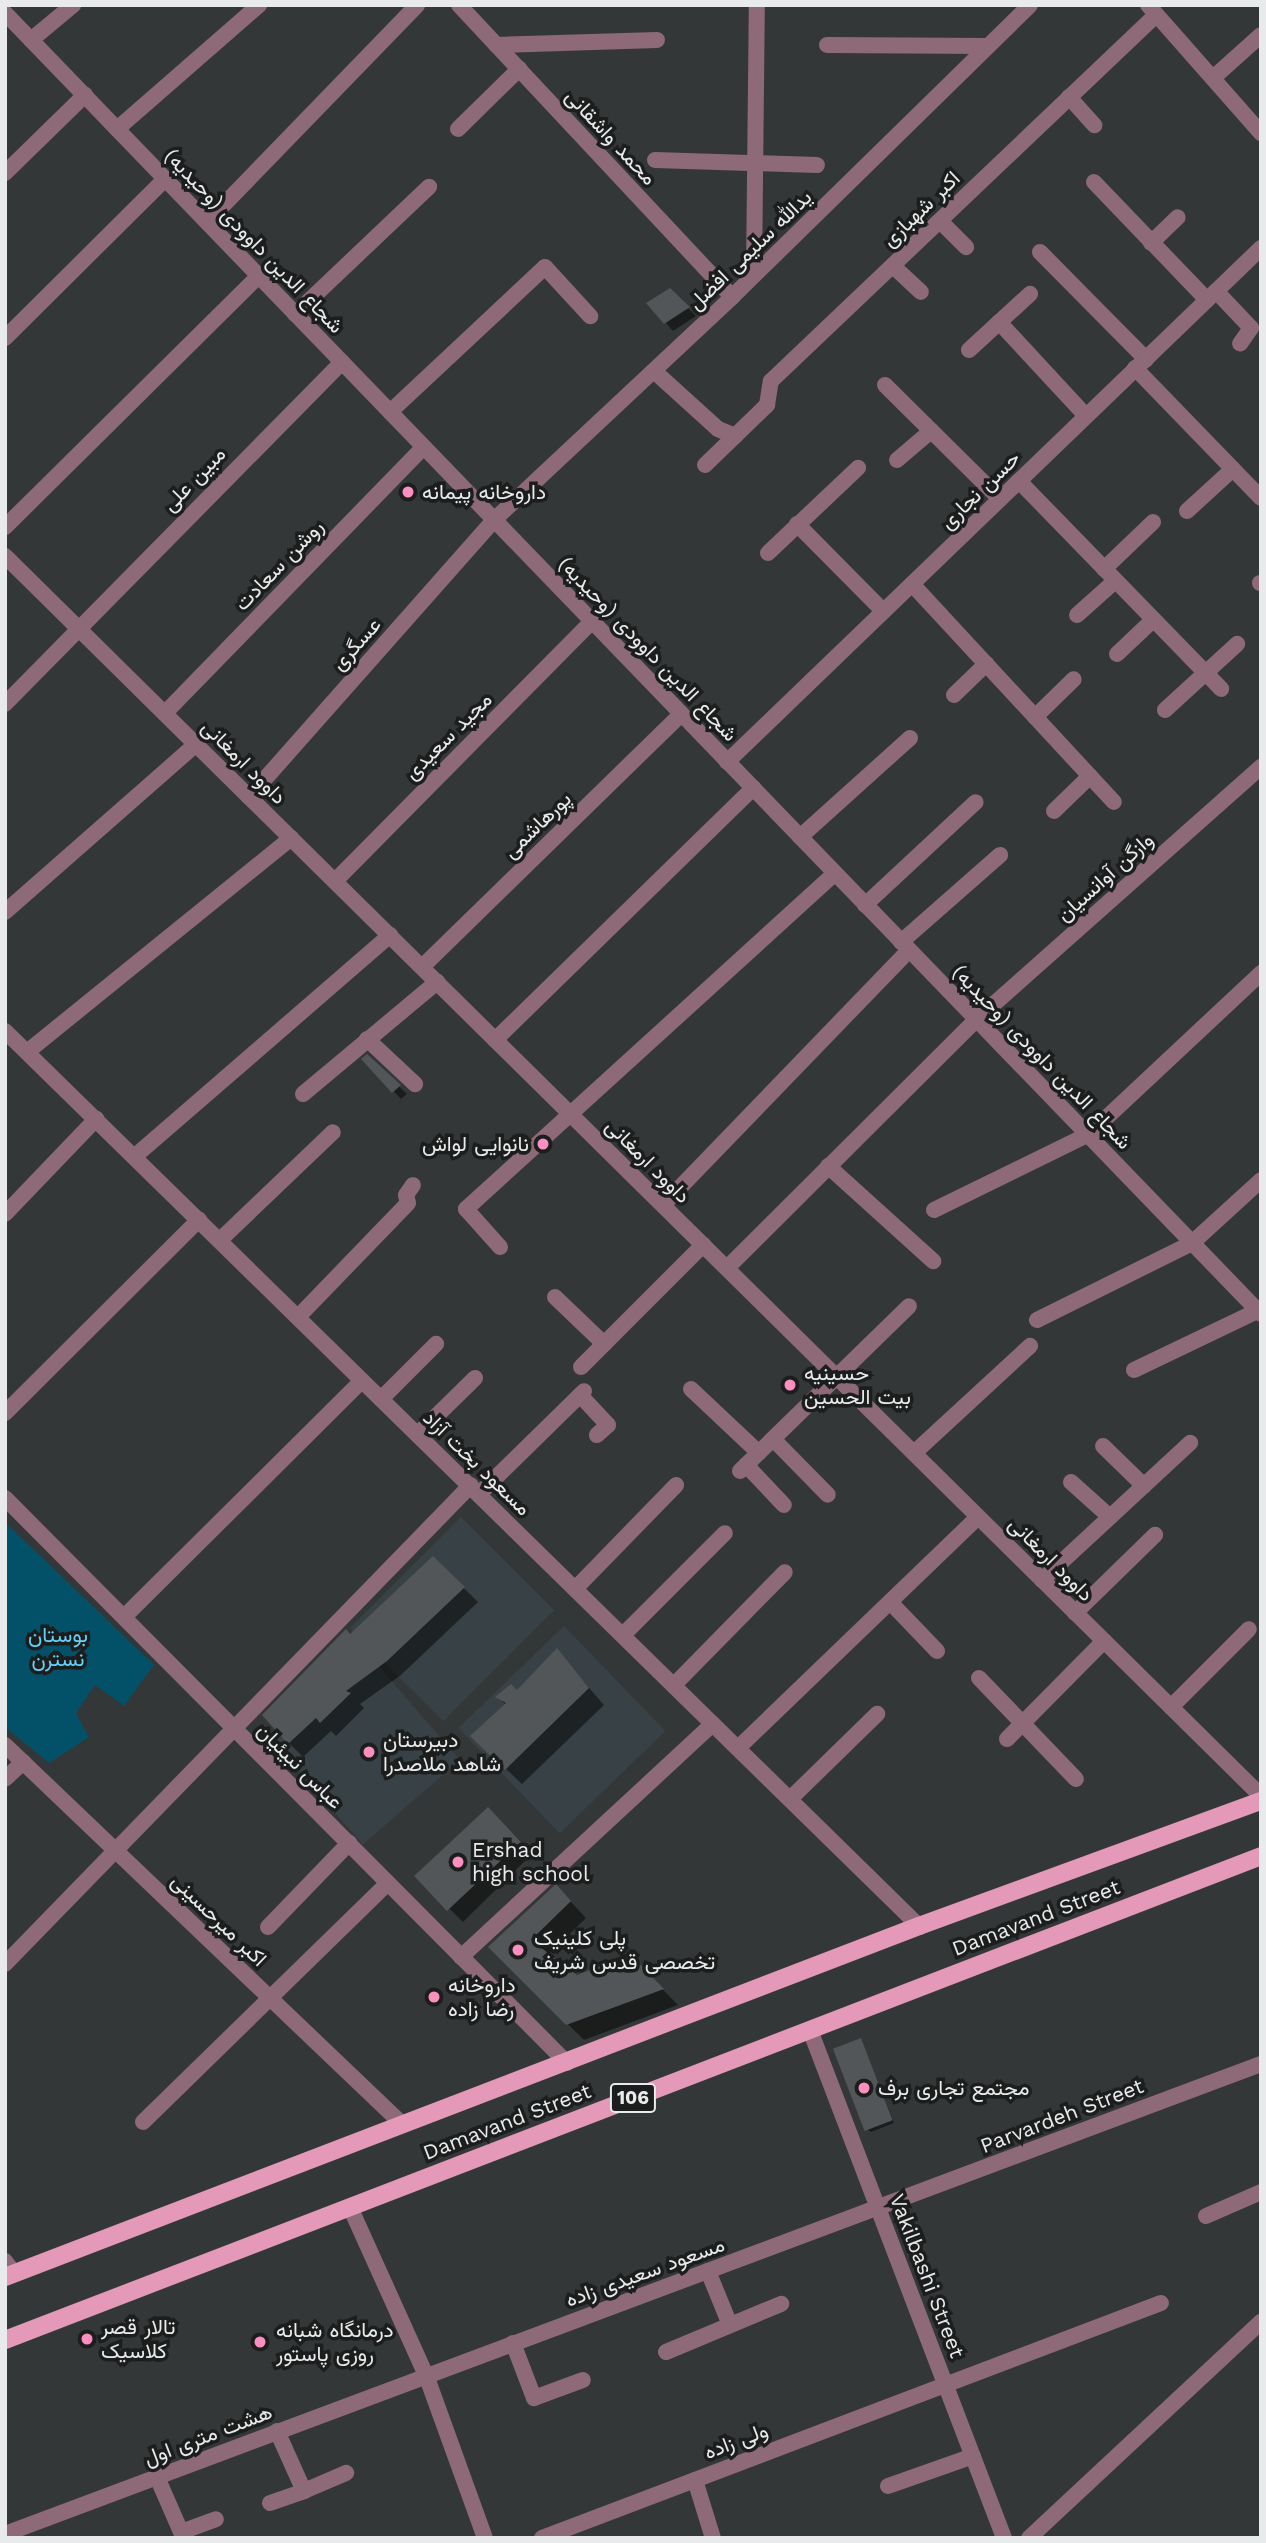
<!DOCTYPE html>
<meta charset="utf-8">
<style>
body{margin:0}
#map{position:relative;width:1266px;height:2543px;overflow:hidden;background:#343738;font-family:"Work Sans",Vazirmatn,sans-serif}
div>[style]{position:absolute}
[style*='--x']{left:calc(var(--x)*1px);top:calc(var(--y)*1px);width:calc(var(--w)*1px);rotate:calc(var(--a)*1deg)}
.built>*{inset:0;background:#384146;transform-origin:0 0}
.green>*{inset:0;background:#035168}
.shadow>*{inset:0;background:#0007}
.building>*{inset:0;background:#535658;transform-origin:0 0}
.minor>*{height:16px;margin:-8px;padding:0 8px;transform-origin:8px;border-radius:8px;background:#8e6978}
.primary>*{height:18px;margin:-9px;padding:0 9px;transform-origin:9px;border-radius:9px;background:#e499b8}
.dots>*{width:19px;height:19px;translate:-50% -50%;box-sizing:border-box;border:4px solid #1c1e1e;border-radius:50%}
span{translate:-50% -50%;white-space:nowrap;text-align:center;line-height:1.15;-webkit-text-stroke:7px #1c1e1e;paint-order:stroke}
.shield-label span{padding:2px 5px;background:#1c1e1e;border:2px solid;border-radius:5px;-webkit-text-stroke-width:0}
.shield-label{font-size:19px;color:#e9eaeb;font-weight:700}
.street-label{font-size:21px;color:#e9eaeb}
.poi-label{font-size:21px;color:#e9eaeb}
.left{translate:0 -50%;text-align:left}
.right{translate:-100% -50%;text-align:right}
.park-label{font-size:21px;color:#64d1fb}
.frame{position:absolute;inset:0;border:7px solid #e9eaeb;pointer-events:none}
</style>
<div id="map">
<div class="built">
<div style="left:461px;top:1517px;width:132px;height:157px;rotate:45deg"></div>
<div style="left:564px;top:1626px;width:146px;height:147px;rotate:46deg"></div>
<div style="left:369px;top:1655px;width:139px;height:129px;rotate:49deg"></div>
</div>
<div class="green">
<div style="clip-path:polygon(5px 1522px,154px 1665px,124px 1706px,95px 1685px,76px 1713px,89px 1737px,49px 1763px,5px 1727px)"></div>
</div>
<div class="shadow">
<div style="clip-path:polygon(670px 290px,696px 316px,673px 331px,649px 304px)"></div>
<div style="clip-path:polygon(367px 1056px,407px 1094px,401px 1099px,363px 1059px)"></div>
<div style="clip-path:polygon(433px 1558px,478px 1602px,401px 1675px,360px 1704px,364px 1708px,336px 1736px,331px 1731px,303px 1757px,289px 1743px,351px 1636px)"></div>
<div style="clip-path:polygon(557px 1651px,604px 1705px,522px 1784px,488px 1752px,506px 1705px,498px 1697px,517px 1692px)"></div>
<div style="clip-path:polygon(500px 1821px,531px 1855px,463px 1922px,417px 1877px)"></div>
<div style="clip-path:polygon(556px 1886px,586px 1918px,548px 1955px,577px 1977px,630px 1956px,678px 2005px,584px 2040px,490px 1947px)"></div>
<div style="clip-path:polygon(861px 2040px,894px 2123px,871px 2132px,867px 2129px)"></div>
</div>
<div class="building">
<div style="clip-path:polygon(670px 288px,690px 307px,664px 324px,646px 303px)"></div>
<div style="clip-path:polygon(367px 1054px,401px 1085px,392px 1093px,361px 1059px)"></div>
<div style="clip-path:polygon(433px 1556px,465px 1587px,387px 1661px,346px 1691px,351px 1693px,320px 1723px,316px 1718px,288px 1744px,262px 1715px,346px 1629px,350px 1634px)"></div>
<div style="clip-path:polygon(557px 1648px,589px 1688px,505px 1770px,470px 1736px,506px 1703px,495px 1697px,511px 1684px,517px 1690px)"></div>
<div style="left:488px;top:1807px;width:48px;height:101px;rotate:47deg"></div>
<div style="clip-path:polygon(556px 1884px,571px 1901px,531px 1940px,577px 1975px,630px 1954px,664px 1989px,566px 2025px,488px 1947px)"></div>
<div style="left:861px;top:2038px;width:88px;height:30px;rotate:69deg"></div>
</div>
<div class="minor">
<div style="--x:459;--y:5;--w:400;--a:46.9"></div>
<div style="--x:1148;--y:5;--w:171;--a:48.6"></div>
<div style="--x:5;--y:13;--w:1808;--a:46.01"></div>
<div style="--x:31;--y:40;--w:55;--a:-39.8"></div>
<div style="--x:496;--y:45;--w:161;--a:-1.8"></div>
<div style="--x:827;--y:45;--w:161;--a:0.4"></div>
<div style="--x:1213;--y:78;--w:64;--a:-41.9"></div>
<div style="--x:1069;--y:97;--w:38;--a:48"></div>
<div style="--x:117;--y:129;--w:189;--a:-41.1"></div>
<div style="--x:458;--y:129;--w:86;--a:-44.5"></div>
<div style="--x:655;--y:160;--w:162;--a:1.8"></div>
<div style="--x:5;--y:173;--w:112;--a:-44.3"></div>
<div style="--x:1094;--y:182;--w:163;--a:46.2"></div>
<div style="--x:940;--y:221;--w:37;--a:45"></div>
<div style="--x:207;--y:222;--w:302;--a:-45.9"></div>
<div style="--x:1151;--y:243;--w:37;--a:-44"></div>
<div style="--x:1040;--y:252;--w:151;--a:45.3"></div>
<div style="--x:893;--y:266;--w:38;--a:43"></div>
<div style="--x:754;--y:275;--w:270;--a:-89.4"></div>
<div style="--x:1216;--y:291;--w:51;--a:46.6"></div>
<div style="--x:1251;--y:328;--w:19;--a:125"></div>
<div style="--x:295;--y:314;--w:185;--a:-43.5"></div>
<div style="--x:999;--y:322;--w:128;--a:47.2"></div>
<div style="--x:5;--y:338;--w:226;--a:-44.8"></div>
<div style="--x:969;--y:350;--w:83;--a:-42.6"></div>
<div style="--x:1135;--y:368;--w:181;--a:45.9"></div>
<div style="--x:654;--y:371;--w:86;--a:42.2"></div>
<div style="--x:718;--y:429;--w:18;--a:22"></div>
<div style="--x:735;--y:436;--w:45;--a:-44.1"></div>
<div style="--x:767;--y:405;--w:24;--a:-81"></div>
<div style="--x:771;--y:381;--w:531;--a:-43.55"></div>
<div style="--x:885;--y:385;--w:162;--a:44.7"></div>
<div style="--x:390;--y:412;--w:212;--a:-43.1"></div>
<div style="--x:545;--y:267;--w:67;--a:47.4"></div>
<div style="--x:897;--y:460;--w:45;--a:-40.5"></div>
<div style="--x:705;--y:465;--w:42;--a:-44"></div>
<div style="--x:1019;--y:481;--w:290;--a:45.8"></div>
<div style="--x:1187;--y:511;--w:62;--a:-42.4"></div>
<div style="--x:797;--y:524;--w:122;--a:45.3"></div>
<div style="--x:5;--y:527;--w:357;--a:-44.7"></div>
<div style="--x:768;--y:553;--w:124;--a:-43.4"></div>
<div style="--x:5;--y:556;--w:1765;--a:44.63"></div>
<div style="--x:1104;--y:569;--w:68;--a:-43.8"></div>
<div style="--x:1260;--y:583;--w:1;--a:0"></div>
<div style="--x:912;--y:584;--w:297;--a:47.2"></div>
<div style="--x:1077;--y:615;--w:51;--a:-41.8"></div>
<div style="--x:1117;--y:654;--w:50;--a:-43.4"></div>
<div style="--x:954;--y:695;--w:45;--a:-44.1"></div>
<div style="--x:5;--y:704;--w:480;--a:-45.4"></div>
<div style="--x:1165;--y:710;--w:98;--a:-42.5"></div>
<div style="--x:165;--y:713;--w:371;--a:-45.8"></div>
<div style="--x:1035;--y:717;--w:54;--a:-44.3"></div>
<div style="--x:727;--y:762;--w:741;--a:-43.91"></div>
<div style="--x:249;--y:797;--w:370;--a:-48.5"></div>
<div style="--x:494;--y:520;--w:326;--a:-43.1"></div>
<div style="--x:732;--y:297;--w:417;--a:-44.4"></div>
<div style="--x:1054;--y:811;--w:50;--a:-44.2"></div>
<div style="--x:800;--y:837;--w:148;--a:-42"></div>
<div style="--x:335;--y:881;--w:366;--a:-45.3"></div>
<div style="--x:865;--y:905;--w:151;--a:-42.9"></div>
<div style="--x:5;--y:912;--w:254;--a:-41.3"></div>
<div style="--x:901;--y:942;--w:132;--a:-41.3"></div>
<div style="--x:422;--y:967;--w:362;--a:-44.3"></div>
<div style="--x:5;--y:1031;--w:1279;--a:44.4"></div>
<div style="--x:367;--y:1039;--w:66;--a:43.2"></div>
<div style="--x:495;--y:1040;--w:361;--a:-44.3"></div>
<div style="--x:27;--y:1052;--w:340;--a:-39"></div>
<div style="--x:303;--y:1094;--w:175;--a:-39.9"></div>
<div style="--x:134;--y:1157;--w:339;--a:-40.9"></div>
<div style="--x:828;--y:1166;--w:142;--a:42.1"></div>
<div style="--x:663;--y:1205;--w:354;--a:-46"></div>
<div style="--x:934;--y:1210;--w:173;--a:-26.1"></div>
<div style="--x:1089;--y:1134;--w:236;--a:-43.1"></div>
<div style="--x:5;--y:1214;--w:132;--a:-46.2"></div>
<div style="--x:220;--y:1240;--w:156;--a:-43.7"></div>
<div style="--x:500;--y:1247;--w:51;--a:-131.8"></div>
<div style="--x:466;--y:1209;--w:499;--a:-42.3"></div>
<div style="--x:727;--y:1268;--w:353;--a:-44.9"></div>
<div style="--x:977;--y:1019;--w:380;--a:-41.6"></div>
<div style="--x:555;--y:1297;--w:68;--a:43.8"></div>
<div style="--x:298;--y:1317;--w:158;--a:-46"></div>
<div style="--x:408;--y:1203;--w:8;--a:-104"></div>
<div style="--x:406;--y:1195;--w:12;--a:-55"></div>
<div style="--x:1037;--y:1320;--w:173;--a:-26.4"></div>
<div style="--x:1192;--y:1243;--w:93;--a:-42.4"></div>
<div style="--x:581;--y:1367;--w:173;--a:-45"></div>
<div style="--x:1134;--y:1370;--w:136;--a:-25.6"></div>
<div style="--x:691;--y:1389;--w:93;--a:43.3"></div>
<div style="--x:580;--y:1395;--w:41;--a:47"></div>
<div style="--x:608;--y:1425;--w:15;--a:138"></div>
<div style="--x:381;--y:1399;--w:78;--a:-45"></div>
<div style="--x:5;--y:1413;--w:274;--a:-44.9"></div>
<div style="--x:418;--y:1434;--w:80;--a:-44.5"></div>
<div style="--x:773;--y:1439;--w:78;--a:45.5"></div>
<div style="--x:1103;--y:1446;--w:57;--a:44.3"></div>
<div style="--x:914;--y:1453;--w:158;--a:-42.7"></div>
<div style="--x:746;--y:1465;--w:55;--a:46.5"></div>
<div style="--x:740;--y:1471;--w:236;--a:-44.3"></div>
<div style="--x:1071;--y:1482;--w:52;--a:41.9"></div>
<div style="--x:479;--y:1494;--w:147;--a:-44.4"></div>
<div style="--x:5;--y:1498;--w:797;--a:45.15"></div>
<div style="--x:1042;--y:1580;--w:202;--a:-42.8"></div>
<div style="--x:575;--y:1589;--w:145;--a:-45.8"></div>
<div style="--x:890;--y:1602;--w:68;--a:46.2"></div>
<div style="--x:1075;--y:1613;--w:112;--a:-44.3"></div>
<div style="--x:124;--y:1617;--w:335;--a:-44.8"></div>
<div style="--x:623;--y:1635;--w:144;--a:-45"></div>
<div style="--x:979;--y:1678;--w:140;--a:46.2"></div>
<div style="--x:674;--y:1685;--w:158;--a:-45.5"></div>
<div style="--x:1171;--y:1707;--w:110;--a:-45"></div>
<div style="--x:1007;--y:1739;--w:138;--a:-45.3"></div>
<div style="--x:5;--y:1745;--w:550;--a:43.67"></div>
<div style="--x:738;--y:1748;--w:333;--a:-43.9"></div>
<div style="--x:5;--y:1779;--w:25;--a:-43"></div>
<div style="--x:790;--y:1799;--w:122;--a:-44.3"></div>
<div style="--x:268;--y:1927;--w:117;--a:-46"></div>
<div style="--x:461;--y:1957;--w:343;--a:-42.8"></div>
<div style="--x:5;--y:1964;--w:668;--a:-45.79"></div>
<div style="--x:810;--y:2030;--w:544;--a:69.1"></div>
<div style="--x:143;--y:2122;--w:342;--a:-44.3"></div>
<div style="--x:350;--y:2207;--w:184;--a:65.7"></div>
<div style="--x:426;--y:2375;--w:173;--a:70.1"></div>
<div style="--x:1206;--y:2216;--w:60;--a:-23.6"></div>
<div style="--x:5;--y:2261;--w:15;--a:53"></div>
<div style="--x:708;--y:2271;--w:58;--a:67.8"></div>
<div style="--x:513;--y:2343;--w:59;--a:69.1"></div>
<div style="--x:534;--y:2398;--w:52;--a:-20.2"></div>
<div style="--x:666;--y:2352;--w:125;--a:-22.7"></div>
<div style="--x:277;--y:2431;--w:66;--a:65.8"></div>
<div style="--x:304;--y:2491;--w:46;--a:-23.2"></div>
<div style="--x:157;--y:2477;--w:60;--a:66.4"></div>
<div style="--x:181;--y:2532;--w:37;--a:-20"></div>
<div style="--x:695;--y:2480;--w:61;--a:72.8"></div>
<div style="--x:888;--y:2486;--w:90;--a:-19.4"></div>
<div style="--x:270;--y:2503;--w:36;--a:-19"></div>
<div style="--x:5;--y:2534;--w:1341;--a:-20.52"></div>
<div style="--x:542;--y:2538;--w:662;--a:-20.79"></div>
<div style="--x:1029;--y:2538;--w:317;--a:-43"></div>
</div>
<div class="primary">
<div style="--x:5;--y:2277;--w:979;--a:-21.01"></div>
<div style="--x:919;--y:1926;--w:364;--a:-20.1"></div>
<div style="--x:5;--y:2340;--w:1346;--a:-21.07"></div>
</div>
<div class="dots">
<div style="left:408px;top:492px;background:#fd8ec0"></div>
<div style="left:543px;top:1144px;background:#fd8ec0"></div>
<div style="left:790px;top:1385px;background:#fd8ec0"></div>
<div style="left:369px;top:1752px;background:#fd8ec0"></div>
<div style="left:458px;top:1862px;background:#fd8ec0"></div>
<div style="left:518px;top:1950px;background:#fd8ec0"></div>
<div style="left:434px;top:1997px;background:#fd8ec0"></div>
<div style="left:864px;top:2088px;background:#fd8ec0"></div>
<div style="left:87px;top:2339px;background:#fd8ec0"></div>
<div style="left:260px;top:2342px;background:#fd8ec0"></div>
</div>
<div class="shield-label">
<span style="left:633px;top:2098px">106</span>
</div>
<div class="street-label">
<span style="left:611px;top:137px;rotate:47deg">محمد واشقانی</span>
<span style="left:921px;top:209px;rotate:-44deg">اکبر شهبازی</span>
<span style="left:254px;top:241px;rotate:46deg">شجاع الدین داوودی (وحیدیه)</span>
<span style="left:750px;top:250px;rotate:-44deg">یدالله سلیمی افضل</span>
<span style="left:194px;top:479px;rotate:-46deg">مبین علی</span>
<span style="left:980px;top:490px;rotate:-44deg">حسن نجاری</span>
<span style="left:279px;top:565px;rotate:-46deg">روشن سعادت</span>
<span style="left:356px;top:644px;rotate:-48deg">عسگری</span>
<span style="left:648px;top:649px;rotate:46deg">شجاع الدین داوودی (وحیدیه)</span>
<span style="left:448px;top:736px;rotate:-45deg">مجید سعیدی</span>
<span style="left:244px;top:762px;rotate:45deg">داوود ارمغانی</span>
<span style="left:537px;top:825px;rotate:-44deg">پورهاشمی</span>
<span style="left:1105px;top:877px;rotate:-42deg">وازگن آوانسیان</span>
<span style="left:1042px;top:1057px;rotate:46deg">شجاع الدین داوودی (وحیدیه)</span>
<span style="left:648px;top:1161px;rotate:45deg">داوود ارمغانی</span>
<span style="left:477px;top:1463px;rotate:44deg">مسعود بخت آزاد</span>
<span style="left:1051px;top:1559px;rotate:45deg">داوود ارمغانی</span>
<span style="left:300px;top:1766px;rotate:45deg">عباس نبیئیان</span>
<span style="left:1036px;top:1918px;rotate:-21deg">Damavand Street</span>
<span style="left:219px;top:1920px;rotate:44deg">اکبر میرحسینی</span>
<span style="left:1062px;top:2116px;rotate:-21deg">Parvardeh Street</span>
<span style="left:507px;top:2122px;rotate:-21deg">Damavand Street</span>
<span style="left:645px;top:2272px;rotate:-20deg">مسعود سعیدی زاده</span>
<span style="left:927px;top:2276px;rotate:69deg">Vakilbashi Street</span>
<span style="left:208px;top:2435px;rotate:-21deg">هشت متری اول</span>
<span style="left:736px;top:2441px;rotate:-21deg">ولی زاده</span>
</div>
<div class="poi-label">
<span class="left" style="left:422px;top:492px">داروخانه پیمانه</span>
<span class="right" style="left:529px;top:1144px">نانوایی لواش</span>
<span class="left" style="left:804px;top:1385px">حسینیه<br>بیت الحسین</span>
<span class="left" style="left:383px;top:1752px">دبیرستان<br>شاهد ملاصدرا</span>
<span class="left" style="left:472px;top:1862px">Ershad<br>high school</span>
<span class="left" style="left:534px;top:1950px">پلی کلینیک<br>تخصصی قدس شریف</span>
<span class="left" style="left:448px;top:1997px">داروخانه<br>رضا زاده</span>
<span class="left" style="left:878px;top:2088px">مجتمع تجاری برف</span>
<span class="left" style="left:101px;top:2339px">تالار قصر<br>کلاسیک</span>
<span class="left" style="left:276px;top:2342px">درمانگاه شبانه<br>روزی پاستور</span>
</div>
<div class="park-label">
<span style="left:58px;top:1647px">بوستان<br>نسترن</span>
</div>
<div class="frame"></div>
</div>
